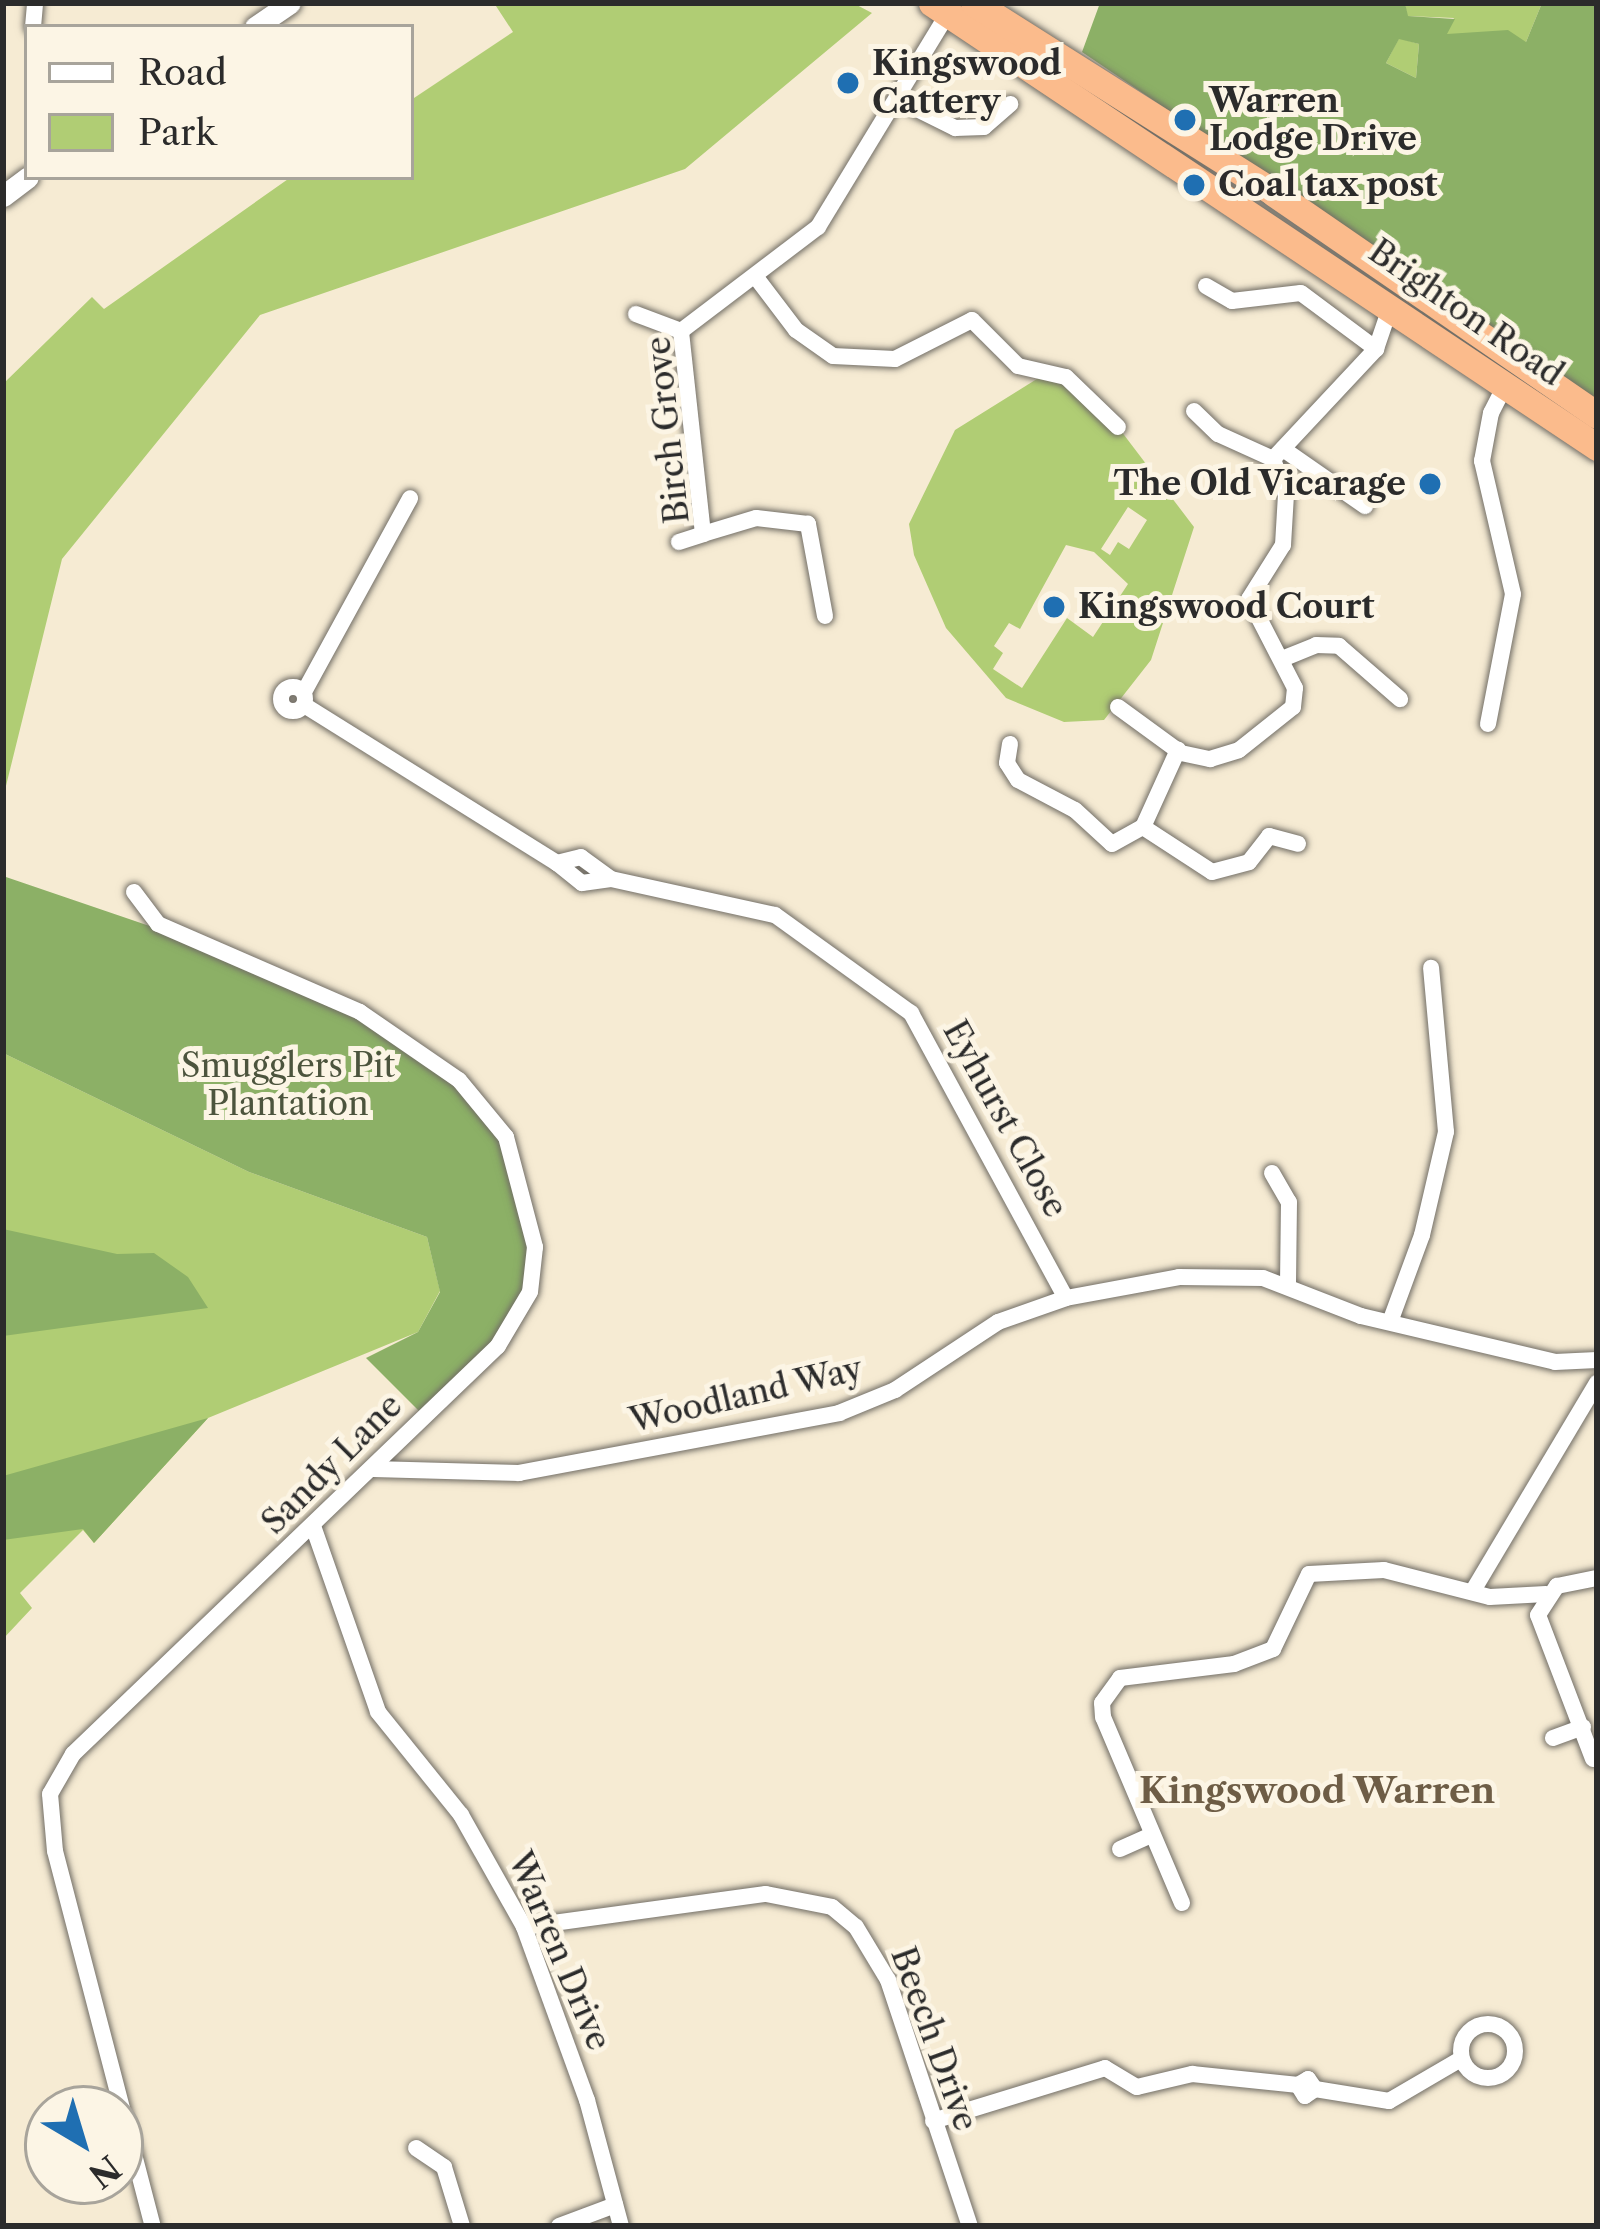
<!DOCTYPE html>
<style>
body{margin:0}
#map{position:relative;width:1600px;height:2229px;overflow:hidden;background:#f6ebd3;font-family:"Libre Caslon Text",serif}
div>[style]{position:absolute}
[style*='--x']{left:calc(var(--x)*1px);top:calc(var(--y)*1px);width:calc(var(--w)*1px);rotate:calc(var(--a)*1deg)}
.green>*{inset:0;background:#b0cd74}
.forest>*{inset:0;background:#8cb066}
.roads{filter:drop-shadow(0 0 3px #726e66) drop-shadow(0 0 3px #726e66)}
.minor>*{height:16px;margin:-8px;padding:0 8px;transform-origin:8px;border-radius:8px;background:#fff}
.minor>.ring{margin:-8px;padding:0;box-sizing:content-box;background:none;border:16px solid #fff;border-radius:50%}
.tertiary>*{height:21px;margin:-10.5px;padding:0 10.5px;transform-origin:10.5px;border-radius:10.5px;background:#fff}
.trunk>*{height:27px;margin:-13.5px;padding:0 13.5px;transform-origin:13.5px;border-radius:13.5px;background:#fbbb8c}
.dots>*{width:33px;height:33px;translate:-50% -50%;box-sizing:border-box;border:6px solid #fcf5e5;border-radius:50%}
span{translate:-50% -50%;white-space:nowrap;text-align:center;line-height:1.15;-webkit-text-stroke:10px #fcf5e5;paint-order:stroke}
.poi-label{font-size:33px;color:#2b2b2b;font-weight:700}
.left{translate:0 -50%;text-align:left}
.right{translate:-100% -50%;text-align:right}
.street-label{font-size:33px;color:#2b2b2b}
.park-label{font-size:33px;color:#4c543d}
.neighbourhood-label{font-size:36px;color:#6e5d46;font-weight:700}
.frame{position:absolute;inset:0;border:6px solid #2b2b2b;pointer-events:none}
.legend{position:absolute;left:24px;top:24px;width:390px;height:156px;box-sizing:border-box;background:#fcf5e5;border:3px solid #a8a49b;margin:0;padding:15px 21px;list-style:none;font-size:36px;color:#2b2b2b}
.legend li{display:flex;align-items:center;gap:24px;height:60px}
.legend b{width:60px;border:3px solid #a8a49b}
.north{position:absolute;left:24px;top:2085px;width:120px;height:120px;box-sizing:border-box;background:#fcf5e5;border:3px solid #a8a49b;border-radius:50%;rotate:142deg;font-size:33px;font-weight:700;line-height:48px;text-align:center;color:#2b2b2b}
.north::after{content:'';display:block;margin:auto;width:42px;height:54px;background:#1f6fb2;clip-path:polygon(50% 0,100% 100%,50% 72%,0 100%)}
</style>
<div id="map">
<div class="green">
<div style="clip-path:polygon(494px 3px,853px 3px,872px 13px,685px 169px,260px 315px,62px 559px,3px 798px,3px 384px,92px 297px,104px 309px,291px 177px,411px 177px,411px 100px,513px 32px)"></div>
<div style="clip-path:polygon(1405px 3px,1542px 3px,1526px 42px,1446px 34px,1454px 18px,1407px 16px)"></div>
<div style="clip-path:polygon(1399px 38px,1419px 44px,1416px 78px,1386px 63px)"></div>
<div style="clip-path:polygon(evenodd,1048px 372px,1118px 427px,1194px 527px,1151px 660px,1104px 720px,1064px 722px,1006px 698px,946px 628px,914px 555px,909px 524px,955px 430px,1048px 372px,1128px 507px,1147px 520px,1129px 549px,1118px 542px,1110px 555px,1101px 549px,1128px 507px,1048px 372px,1066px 545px,1094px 552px,1128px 584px,1093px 637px,1067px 618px,1022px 688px,993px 669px,1003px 653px,994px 646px,1009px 623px,1020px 629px,1066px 545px)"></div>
<div style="clip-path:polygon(3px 1053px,249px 1172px,427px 1237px,440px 1291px,418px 1332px,208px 1418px,94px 1543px,83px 1530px,20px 1593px,32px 1608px,3px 1639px)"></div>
</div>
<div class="forest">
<div style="clip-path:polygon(evenodd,1100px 3px,1405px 3px,1408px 16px,1455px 19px,1447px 34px,1508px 30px,1526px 42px,1542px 3px,1597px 3px,1597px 400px,1082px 52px,1100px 3px,1399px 39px,1419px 44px,1416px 78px,1386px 63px,1399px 39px)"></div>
<div style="clip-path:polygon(3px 876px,176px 935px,360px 1012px,495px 1119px,535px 1247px,520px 1315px,424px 1416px,366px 1358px,418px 1332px,440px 1292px,427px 1237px,249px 1172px,3px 1053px)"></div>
<div style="clip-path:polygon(3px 1229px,117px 1254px,154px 1253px,188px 1277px,208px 1308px,3px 1336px)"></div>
<div style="clip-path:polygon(208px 1418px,94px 1543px,83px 1529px,3px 1540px,3px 1476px)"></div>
</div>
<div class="roads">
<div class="minor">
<div style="--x:33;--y:27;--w:24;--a:-85"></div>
<div style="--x:899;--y:100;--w:63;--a:26.6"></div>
<div style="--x:955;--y:128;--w:29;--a:-2"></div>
<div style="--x:984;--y:127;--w:35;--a:-41"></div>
<div style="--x:755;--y:276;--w:68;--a:52.8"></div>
<div style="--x:796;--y:330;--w:45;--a:35.1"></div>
<div style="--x:833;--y:356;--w:62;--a:2.8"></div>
<div style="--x:895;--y:359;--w:86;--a:-26.9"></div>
<div style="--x:972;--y:320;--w:65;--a:45"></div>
<div style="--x:1018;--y:366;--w:49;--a:12.9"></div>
<div style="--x:1066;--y:377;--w:72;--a:43.9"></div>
<div style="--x:1206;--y:286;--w:30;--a:30"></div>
<div style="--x:1232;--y:301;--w:69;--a:-6.6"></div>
<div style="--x:1301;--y:293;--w:94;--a:36.7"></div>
<div style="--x:636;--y:314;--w:48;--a:20.7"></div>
<div style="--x:1194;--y:411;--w:33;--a:44"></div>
<div style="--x:1218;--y:434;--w:60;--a:24.4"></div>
<div style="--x:1283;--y:449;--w:100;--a:34.8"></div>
<div style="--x:679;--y:542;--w:25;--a:-18"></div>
<div style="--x:825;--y:616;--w:94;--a:-100.5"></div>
<div style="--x:808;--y:524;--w:52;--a:-173.4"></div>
<div style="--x:756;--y:518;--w:55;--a:163.2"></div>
<div style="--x:703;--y:534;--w:204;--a:-96.2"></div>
<div style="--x:681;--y:331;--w:172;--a:-37.2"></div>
<div style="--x:818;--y:227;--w:250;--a:-58.7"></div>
<div style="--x:1282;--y:659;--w:37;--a:-22"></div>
<div style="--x:1316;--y:645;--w:23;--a:2"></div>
<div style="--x:1339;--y:646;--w:81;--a:41"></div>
<div class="ring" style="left:281px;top:687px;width:8px;height:8px"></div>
<div style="--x:304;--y:692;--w:221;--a:-61.3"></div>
<div style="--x:304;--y:705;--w:298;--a:32"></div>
<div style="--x:1118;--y:707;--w:78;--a:36.1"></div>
<div style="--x:1181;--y:753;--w:30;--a:12"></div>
<div style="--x:1210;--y:759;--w:30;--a:-17"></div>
<div style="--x:1239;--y:750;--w:69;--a:-38.5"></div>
<div style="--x:1293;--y:707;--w:19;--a:-84"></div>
<div style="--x:1295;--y:688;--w:100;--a:-117.3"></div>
<div style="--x:1249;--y:599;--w:64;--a:-57.8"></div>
<div style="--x:1283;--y:545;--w:50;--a:-86.6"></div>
<div style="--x:1286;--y:495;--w:38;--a:-110"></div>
<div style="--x:1273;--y:459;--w:151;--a:-46.9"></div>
<div style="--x:1376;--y:349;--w:46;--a:-71.2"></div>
<div style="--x:1488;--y:724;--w:132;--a:-79.1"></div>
<div style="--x:1513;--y:594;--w:137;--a:-103.1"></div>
<div style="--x:1482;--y:461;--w:49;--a:-79.4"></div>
<div style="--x:1491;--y:413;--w:33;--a:-63"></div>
<div style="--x:1010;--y:744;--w:19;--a:99"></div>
<div style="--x:1007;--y:763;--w:20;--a:57"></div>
<div style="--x:1018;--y:780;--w:64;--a:27.8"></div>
<div style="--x:1075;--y:810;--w:50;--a:42.6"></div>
<div style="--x:1112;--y:844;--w:35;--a:-29"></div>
<div style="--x:1143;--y:827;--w:85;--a:-65.6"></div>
<div style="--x:1143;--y:827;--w:82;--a:33.1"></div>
<div style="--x:1212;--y:872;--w:38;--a:-15"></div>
<div style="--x:1249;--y:862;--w:33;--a:-52"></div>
<div style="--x:1269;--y:836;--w:30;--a:15"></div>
<div style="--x:611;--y:879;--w:37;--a:-144"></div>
<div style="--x:581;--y:857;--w:25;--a:166"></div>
<div style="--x:557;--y:863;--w:32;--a:39"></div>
<div style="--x:582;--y:883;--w:29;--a:-8"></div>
<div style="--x:611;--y:879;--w:168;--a:12.4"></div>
<div style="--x:775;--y:915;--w:168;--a:35.8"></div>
<div style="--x:911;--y:1013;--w:324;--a:61.5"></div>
<div style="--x:134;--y:892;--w:40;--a:53"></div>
<div style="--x:158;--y:924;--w:220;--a:23.5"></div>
<div style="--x:360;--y:1012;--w:120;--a:34.5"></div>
<div style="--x:459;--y:1080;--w:74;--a:50.5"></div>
<div style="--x:506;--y:1137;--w:114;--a:75.2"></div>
<div style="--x:535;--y:1247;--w:45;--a:96.3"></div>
<div style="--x:530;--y:1292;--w:63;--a:120.7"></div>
<div style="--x:498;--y:1346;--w:589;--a:136.17"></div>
<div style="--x:73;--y:1754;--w:46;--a:119.9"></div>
<div style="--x:50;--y:1794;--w:57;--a:85"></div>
<div style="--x:55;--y:1851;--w:388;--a:75.4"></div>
<div style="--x:1272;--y:1173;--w:34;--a:60"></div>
<div style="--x:1289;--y:1202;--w:81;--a:90.7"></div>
<div style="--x:1390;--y:1322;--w:93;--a:-69.8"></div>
<div style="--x:1422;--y:1235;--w:106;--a:-76.9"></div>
<div style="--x:1446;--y:1132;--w:165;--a:-95.2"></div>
<div style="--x:373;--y:1469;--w:146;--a:1.6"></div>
<div style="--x:519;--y:1473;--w:326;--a:-10.6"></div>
<div style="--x:839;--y:1413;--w:61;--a:-22.3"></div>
<div style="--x:895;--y:1390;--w:123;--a:-33.4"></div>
<div style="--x:998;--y:1322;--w:72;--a:-19.4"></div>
<div style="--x:1066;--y:1298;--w:115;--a:-10.5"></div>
<div style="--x:1179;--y:1277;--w:84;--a:0.7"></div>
<div style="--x:1263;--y:1278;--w:105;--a:21.2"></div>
<div style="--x:1361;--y:1316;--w:199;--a:13.3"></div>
<div style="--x:1555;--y:1362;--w:42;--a:-2.7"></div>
<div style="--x:313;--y:1526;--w:197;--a:70.7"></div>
<div style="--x:378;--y:1712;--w:132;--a:51.1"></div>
<div style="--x:461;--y:1815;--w:129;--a:60.6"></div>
<div style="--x:524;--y:1927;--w:184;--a:70"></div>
<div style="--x:587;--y:2100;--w:131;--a:74.9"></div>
<div style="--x:1474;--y:1589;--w:240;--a:-59.2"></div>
<div style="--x:1553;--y:1738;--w:32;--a:-20"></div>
<div style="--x:1593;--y:1759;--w:154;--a:-110.9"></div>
<div style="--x:1538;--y:1615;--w:35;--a:-57"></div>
<div style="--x:1557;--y:1586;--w:41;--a:-11.3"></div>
<div style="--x:1120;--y:1849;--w:35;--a:-24"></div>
<div style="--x:1182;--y:1903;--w:202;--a:-113"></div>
<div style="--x:1103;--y:1717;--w:14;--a:-94"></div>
<div style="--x:1102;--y:1703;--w:31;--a:-54"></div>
<div style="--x:1120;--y:1678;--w:115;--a:-7"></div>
<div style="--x:1234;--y:1664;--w:42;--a:-21"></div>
<div style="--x:1273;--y:1649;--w:83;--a:-64.4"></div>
<div style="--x:1309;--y:1574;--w:75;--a:-3.1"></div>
<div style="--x:1384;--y:1570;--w:109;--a:14.3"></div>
<div style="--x:1490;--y:1597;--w:56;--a:-3.1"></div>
<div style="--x:524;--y:1927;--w:244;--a:-7.8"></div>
<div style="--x:766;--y:1894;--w:67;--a:11.1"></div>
<div style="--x:832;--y:1907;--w:31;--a:40"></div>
<div style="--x:856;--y:1927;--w:62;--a:58.9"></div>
<div style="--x:888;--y:1980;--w:259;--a:71.6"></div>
<div class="ring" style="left:1461px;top:2024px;width:38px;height:38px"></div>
<div style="--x:1315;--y:2089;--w:12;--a:-125"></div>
<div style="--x:1308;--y:2079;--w:12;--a:149"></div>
<div style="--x:1298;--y:2085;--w:13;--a:58"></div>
<div style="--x:1305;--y:2096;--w:12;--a:-35"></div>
<div style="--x:1315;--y:2089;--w:75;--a:9.2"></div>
<div style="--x:1389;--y:2101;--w:83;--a:-30.3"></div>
<div style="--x:933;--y:2121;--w:180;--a:-17.1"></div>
<div style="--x:1105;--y:2068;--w:37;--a:31"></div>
<div style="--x:1137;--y:2087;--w:57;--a:-13.3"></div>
<div style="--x:1192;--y:2074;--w:107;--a:5.9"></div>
<div style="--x:416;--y:2148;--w:34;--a:34"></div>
<div style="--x:444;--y:2167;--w:62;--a:73"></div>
<div style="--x:559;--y:2226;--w:60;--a:-20.6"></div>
</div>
<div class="tertiary">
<div style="--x:255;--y:27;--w:42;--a:-34.4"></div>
<div style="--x:3;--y:196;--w:31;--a:-37"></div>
</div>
<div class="trunk">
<div style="--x:932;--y:3;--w:800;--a:33.73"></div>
<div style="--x:974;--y:3;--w:355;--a:32.3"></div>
<div style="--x:1274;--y:193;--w:392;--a:34.5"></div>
</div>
</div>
<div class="dots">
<div style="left:848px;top:83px;background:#1f6fb2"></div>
<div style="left:1185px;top:120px;background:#1f6fb2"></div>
<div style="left:1194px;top:185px;background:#1f6fb2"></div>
<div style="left:1430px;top:484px;background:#1f6fb2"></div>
<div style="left:1054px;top:607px;background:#1f6fb2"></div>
</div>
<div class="poi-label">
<span class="left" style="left:872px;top:83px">Kingswood<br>Cattery</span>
<span class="left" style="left:1209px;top:120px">Warren<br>Lodge Drive</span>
<span class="left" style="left:1218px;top:185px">Coal tax post</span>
<span class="right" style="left:1406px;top:484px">The Old Vicarage</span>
<span class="left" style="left:1078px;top:607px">Kingswood Court</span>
</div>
<div class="street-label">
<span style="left:1466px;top:313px;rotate:35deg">Brighton Road</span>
<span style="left:668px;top:430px;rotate:-96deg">Birch Grove</span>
<span style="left:1005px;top:1119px;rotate:61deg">Eyhurst Close</span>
<span style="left:746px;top:1395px;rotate:-13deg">Woodland Way</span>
<span style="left:332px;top:1464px;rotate:-45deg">Sandy Lane</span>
<span style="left:559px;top:1951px;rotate:67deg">Warren Drive</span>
<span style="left:934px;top:2039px;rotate:70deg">Beech Drive</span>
</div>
<div class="park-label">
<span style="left:288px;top:1085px">Smugglers Pit<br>Plantation</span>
</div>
<div class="neighbourhood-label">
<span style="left:1317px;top:1791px">Kingswood Warren</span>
</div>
<div class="frame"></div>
<ul class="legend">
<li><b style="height:15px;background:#fff"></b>Road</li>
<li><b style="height:33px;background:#b0cd74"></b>Park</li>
</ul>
<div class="north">N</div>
</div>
